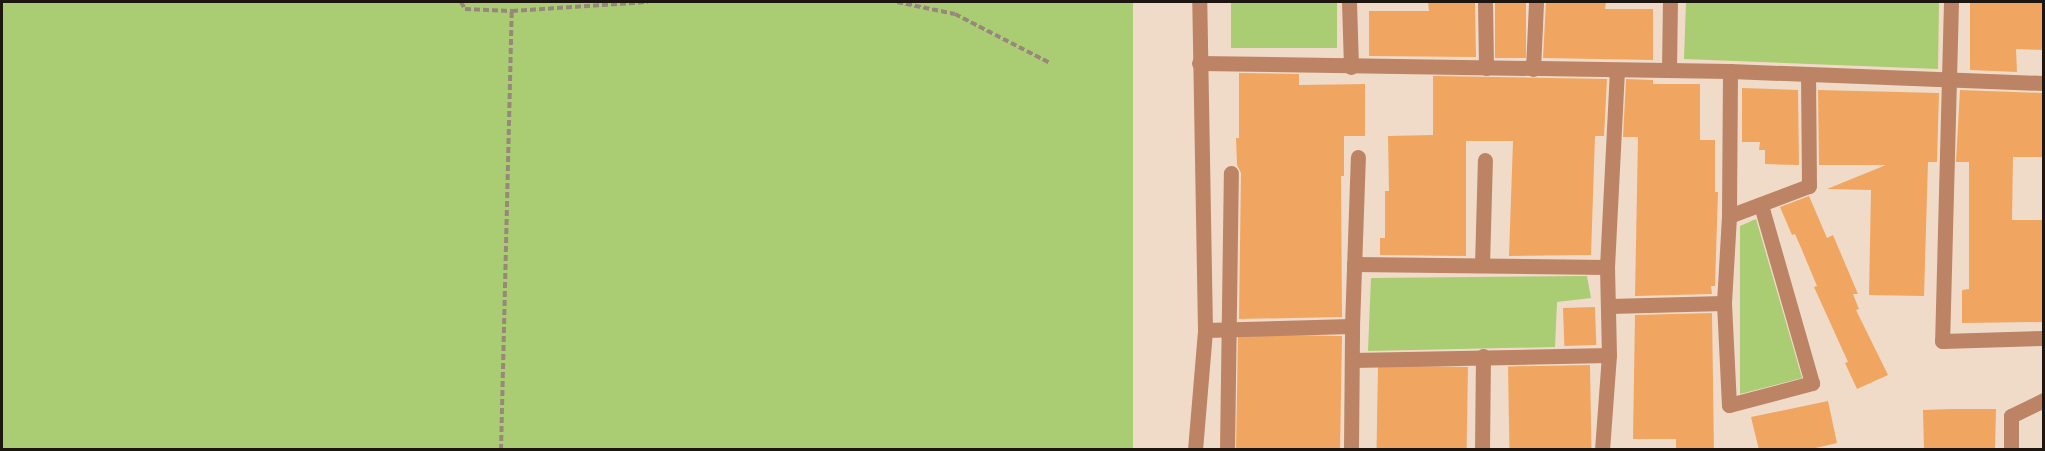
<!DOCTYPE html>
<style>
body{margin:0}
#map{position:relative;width:2045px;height:451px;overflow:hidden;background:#f0dbc9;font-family:"Archivo Narrow",sans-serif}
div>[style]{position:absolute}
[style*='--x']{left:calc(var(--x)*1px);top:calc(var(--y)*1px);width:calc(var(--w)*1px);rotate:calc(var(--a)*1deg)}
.green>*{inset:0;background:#aacc73;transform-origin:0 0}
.building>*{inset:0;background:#f0a660;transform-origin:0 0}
.path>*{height:4px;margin-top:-2px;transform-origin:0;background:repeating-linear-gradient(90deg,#97887b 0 6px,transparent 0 9px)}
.minor>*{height:15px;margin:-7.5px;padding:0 7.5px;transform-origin:7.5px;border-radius:7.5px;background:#bc8365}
span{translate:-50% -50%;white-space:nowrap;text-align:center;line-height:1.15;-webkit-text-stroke:4.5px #fde8d6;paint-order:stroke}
.frame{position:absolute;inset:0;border:3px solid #1d150f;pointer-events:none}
</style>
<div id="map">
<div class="green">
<div style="left:2px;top:2px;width:1131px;height:447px"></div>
<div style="left:1231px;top:2px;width:106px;height:46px"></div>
<div style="clip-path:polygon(1686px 2px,1939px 2px,1938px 69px,1684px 59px)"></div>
<div style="clip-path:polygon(1756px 219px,1802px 378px,1740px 394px,1740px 226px)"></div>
<div style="clip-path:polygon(1587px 276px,1591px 298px,1557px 302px,1555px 347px,1368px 351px,1371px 278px)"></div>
</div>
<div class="building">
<div style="clip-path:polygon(1428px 2px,1475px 2px,1476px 57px,1369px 56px,1369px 11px,1429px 11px)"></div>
<div style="left:1495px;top:2px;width:31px;height:56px"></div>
<div style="clip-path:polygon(1546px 2px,1606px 2px,1605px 9px,1653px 9px,1653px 60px,1543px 58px)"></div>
<div style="clip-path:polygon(1970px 2px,2043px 2px,2043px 50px,2016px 49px,2017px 72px,1970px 70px)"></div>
<div style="clip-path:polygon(1239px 73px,1299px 74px,1299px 85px,1365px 84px,1365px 136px,1344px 136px,1344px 176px,1341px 176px,1342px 317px,1239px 319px,1241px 173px,1237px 165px,1236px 138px,1239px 138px)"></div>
<div style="clip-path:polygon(1433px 76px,1607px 79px,1604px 136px,1595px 136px,1591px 255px,1509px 256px,1513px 141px,1466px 141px,1466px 256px,1380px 255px,1380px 238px,1385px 238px,1385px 191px,1389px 191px,1388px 136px,1433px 135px)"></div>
<div style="clip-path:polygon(1626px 79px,1653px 80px,1653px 84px,1700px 84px,1700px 140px,1715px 140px,1715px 192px,1718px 192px,1715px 286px,1711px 286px,1712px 294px,1635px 296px,1638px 137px,1623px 137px)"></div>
<div style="clip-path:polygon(1742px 88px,1798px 90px,1799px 165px,1765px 164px,1765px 150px,1759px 150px,1760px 142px,1742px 142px)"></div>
<div style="clip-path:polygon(1818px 90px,1939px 93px,1937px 162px,1928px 162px,1924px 296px,1869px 295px,1871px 190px,1827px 189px,1886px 165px,1819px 165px)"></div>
<div style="clip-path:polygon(1960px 90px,2043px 93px,2043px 157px,2013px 157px,2012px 220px,2043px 220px,2043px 322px,1962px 323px,1962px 290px,1969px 289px,1969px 162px,1956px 162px)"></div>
<div style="clip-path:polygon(1809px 196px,1827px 238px,1833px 235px,1858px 294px,1853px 294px,1859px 309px,1856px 310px,1888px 375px,1857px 389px,1845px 363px,1848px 362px,1814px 287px,1817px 286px,1802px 250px,1795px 234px,1792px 235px,1780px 207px)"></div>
<div style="left:1595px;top:307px;width:38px;height:32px;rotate:88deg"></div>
<div style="clip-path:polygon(1712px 313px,1714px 450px,1676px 450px,1676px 439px,1633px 439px,1635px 315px)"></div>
<div style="left:1342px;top:336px;width:114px;height:104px;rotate:91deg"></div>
<div style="left:1590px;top:365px;width:85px;height:82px;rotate:89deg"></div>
<div style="left:1468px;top:367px;width:83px;height:90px;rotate:91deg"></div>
<div style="clip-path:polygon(1828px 401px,1837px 443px,1807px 450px,1759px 450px,1751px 417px)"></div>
<div style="clip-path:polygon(1951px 409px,1996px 409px,1995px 450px,1924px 450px,1923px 410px)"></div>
</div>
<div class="path">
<div style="--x:461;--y:2;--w:8;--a:60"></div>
<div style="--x:465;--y:9;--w:47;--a:2.4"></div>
<div style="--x:512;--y:11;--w:136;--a:-3.8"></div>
<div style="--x:897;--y:2;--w:59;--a:11.7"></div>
<div style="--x:955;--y:14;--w:107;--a:27.3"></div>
<div style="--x:501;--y:450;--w:439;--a:-88.6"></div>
</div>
<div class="minor">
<div style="--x:1349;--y:2;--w:65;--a:88.2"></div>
<div style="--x:1485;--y:2;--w:66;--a:89.1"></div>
<div style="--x:1951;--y:2;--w:339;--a:91.5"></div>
<div style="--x:1942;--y:341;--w:102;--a:-1.7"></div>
<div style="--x:1199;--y:63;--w:531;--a:0.86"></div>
<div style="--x:1730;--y:71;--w:314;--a:2.2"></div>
<div style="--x:1533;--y:69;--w:67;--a:-87.4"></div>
<div style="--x:1669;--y:70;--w:68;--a:-89.2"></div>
<div style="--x:1730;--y:71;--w:145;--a:90.4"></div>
<div style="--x:1729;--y:216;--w:87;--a:93.3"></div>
<div style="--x:1724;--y:303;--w:102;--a:87.2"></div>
<div style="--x:1729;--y:405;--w:86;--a:-14.8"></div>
<div style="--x:1812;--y:383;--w:185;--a:-106"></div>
<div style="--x:1729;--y:216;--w:85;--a:-20.6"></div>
<div style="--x:1809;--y:186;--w:112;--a:-90.5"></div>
<div style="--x:1354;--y:264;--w:253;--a:0.7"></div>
<div style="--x:1482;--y:265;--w:105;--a:-88.4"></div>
<div style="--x:1609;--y:306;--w:115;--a:-1.5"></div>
<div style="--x:1205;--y:330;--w:147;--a:-1.6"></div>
<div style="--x:1352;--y:360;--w:257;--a:-1.1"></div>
<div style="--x:1195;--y:450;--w:120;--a:-85.2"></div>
<div style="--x:1205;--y:330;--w:328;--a:-91"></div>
<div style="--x:1227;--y:450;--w:277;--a:-89.2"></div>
<div style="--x:1351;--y:450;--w:124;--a:-89.5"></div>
<div style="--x:1352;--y:326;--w:169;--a:-88"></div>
<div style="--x:1482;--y:450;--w:94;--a:-89.4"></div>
<div style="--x:1602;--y:450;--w:95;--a:-85.8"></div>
<div style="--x:1609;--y:355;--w:88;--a:-91.3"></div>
<div style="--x:1607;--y:267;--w:197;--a:-87.1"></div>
<div style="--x:2011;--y:450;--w:34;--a:-90"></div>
<div style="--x:2011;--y:416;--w:37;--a:-26"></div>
</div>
<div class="frame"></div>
</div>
